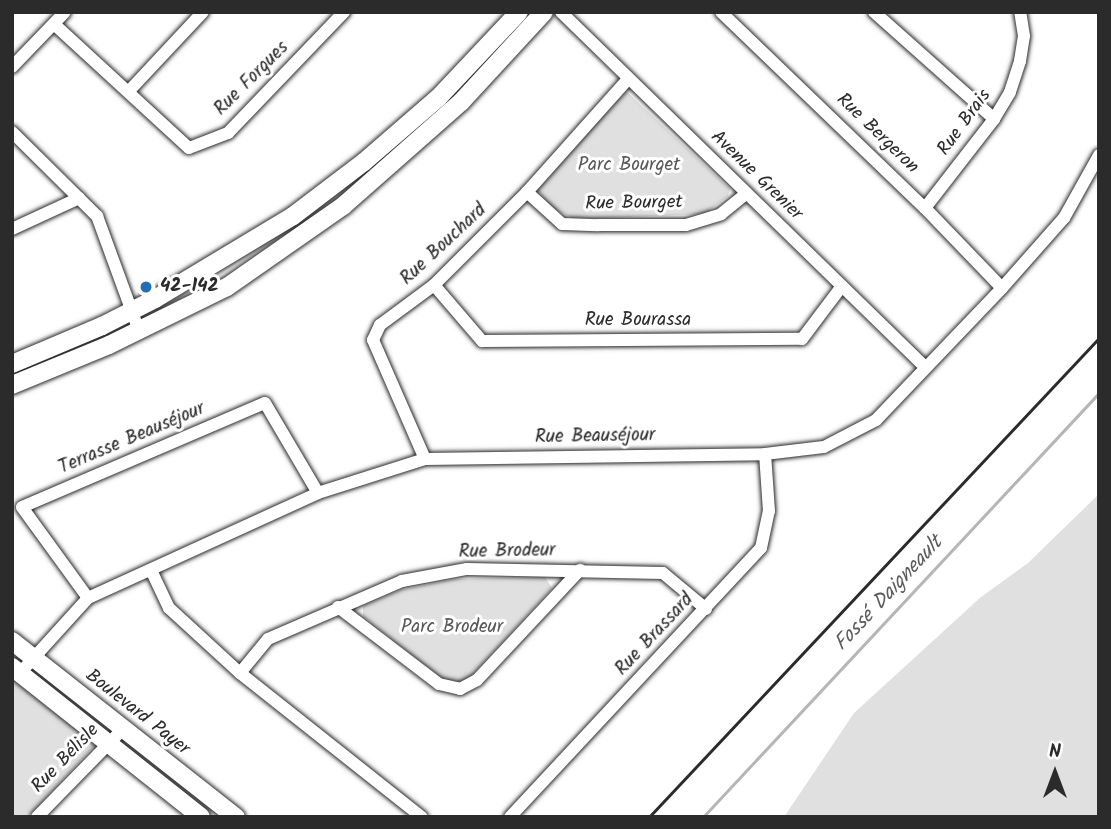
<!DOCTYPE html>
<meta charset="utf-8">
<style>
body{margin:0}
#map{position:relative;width:1111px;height:829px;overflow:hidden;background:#fff;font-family:Kalam,sans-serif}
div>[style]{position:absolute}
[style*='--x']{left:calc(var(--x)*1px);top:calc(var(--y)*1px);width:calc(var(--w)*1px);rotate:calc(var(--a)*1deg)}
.green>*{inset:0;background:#e0e0e0}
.stream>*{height:2.5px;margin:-1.25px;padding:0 1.25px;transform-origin:1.25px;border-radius:1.25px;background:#b6b6b6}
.roads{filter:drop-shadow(0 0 2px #2b2b2b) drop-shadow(0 0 2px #2b2b2b)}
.street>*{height:12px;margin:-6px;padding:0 6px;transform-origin:6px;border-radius:6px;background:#fff}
.secondary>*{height:18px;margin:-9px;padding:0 9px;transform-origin:9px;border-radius:9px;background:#fff}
.rail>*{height:2.5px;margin:-1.25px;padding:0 1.25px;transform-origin:1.25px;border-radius:1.25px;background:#2b2b2b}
.dots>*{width:19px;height:19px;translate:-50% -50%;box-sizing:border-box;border:4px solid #fff;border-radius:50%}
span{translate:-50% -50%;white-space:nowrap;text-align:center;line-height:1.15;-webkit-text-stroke:6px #fff;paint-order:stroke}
.street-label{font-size:19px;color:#2b2b2b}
.park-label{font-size:19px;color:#585858}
.poi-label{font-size:19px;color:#2b2b2b;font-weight:700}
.left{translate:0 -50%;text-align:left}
.water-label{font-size:21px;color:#5c5c5c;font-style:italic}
.frame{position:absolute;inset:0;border:14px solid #2b2b2b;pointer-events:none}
.north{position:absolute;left:1020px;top:738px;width:70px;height:70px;-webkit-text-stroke:5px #fff;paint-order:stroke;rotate:0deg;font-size:19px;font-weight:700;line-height:28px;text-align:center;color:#2b2b2b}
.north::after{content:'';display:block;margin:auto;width:24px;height:32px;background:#2b2b2b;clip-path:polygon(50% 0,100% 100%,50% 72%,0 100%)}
</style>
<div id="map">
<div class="green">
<div style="clip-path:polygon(626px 91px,730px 189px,728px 196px,704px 214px,575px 219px,552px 208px,536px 188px)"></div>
<div style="clip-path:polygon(1099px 494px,1099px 817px,784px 817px,854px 713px,981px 597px,1028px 563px)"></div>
<div style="clip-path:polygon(545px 577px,552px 588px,466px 681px,447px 683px,363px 616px,363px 606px,401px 590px,455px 579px)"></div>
<div style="clip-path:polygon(12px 675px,97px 743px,27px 817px,12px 817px)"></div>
</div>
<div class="stream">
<div style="--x:703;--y:817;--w:580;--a:-46.96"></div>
</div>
<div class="roads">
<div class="street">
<div style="--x:561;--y:12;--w:508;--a:44.28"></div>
<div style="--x:721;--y:12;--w:283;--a:43.9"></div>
<div style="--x:925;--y:208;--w:111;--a:46.1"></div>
<div style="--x:874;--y:12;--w:161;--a:41.7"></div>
<div style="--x:54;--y:24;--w:183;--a:42.6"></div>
<div style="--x:189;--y:148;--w:42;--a:-21"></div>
<div style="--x:228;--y:133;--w:168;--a:-46.2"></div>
<div style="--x:12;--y:67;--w:76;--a:-46.1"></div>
<div style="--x:129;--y:91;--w:108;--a:-46.9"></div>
<div style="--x:12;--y:132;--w:120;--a:44.7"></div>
<div style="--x:97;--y:216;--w:122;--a:69.9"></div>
<div style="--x:527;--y:192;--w:47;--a:42.4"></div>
<div style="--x:562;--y:224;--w:36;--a:2"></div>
<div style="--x:598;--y:225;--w:88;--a:0"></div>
<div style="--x:686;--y:225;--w:37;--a:-17"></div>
<div style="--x:721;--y:214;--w:32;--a:-39"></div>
<div style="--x:925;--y:208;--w:113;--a:-52.2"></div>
<div style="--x:994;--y:119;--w:31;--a:-59"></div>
<div style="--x:1010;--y:92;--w:33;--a:-72"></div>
<div style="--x:1020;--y:61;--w:25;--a:-81"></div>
<div style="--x:1024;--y:36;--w:24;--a:-99"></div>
<div style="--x:12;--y:229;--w:74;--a:-24.8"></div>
<div style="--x:434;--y:285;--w:74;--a:49.4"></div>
<div style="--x:482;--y:341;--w:320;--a:-0.4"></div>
<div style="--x:802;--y:339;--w:66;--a:-53"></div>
<div style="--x:425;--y:459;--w:130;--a:-113.6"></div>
<div style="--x:373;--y:340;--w:17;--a:-65"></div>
<div style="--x:380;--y:325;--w:67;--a:-36.5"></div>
<div style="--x:434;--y:285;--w:132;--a:-45"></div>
<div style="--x:527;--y:192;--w:152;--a:-48.2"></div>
<div style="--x:151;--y:570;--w:42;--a:64.7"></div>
<div style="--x:169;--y:608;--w:96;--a:42.5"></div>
<div style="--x:240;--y:673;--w:232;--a:38.4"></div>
<div style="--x:88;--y:598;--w:112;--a:-126"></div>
<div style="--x:22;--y:507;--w:264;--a:-23.2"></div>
<div style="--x:265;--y:403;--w:104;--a:59.5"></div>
<div style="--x:338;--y:607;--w:127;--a:37.3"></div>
<div style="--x:439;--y:684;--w:22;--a:13"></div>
<div style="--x:460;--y:689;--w:19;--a:-28"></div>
<div style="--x:477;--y:680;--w:151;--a:-46.9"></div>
<div style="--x:20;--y:673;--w:101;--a:-47.8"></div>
<div style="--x:88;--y:598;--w:253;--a:-24.5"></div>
<div style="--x:318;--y:493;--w:112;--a:-17.6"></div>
<div style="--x:425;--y:459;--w:340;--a:-0.8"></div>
<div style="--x:765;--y:454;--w:59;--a:-6.8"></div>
<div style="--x:824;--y:447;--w:59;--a:-27.4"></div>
<div style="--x:876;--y:420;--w:182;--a:-46.3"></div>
<div style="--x:1002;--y:288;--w:94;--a:-48.5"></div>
<div style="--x:1064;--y:218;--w:72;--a:-60.9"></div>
<div style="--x:240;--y:673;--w:44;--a:-50.5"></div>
<div style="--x:268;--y:639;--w:146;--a:-23.4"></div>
<div style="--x:402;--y:581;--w:66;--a:-10.5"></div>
<div style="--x:467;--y:569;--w:196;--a:1.2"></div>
<div style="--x:663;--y:573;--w:56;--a:39.9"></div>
<div style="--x:37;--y:817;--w:123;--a:-45.7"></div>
<div style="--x:510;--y:817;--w:368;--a:-47"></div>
<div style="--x:761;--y:548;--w:38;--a:-78"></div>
<div style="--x:769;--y:511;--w:57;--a:-94"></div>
</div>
<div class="secondary">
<div style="--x:12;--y:364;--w:98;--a:-22.9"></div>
<div style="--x:102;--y:326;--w:59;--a:-27"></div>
<div style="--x:155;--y:299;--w:161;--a:-31"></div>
<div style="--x:293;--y:216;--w:89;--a:-37.3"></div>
<div style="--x:364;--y:162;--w:98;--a:-40.9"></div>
<div style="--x:438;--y:98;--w:118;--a:-46.7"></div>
<div style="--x:12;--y:385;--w:105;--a:-22.4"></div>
<div style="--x:109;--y:345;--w:131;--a:-26.2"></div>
<div style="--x:227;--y:287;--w:141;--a:-34.9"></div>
<div style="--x:343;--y:206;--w:157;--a:-41.4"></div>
<div style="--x:461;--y:102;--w:122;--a:-47.3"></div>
<div style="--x:12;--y:641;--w:285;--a:38.2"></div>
<div style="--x:12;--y:667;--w:241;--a:38.4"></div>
</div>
</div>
<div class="rail">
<div style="--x:649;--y:817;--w:657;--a:-46.79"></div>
</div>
<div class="dots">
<div style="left:146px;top:287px;background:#1f6fb2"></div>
</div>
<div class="street-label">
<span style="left:252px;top:79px;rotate:-45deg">Rue Forgues</span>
<span style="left:965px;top:123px;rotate:-54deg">Rue Brais</span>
<span style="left:877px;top:134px;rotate:44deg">Rue Bergeron</span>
<span style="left:756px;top:176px;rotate:44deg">Avenue Grenier</span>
<span style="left:634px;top:204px;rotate:-1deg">Rue Bourget</span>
<span style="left:444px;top:245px;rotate:-43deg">Rue Bouchard</span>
<span style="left:638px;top:321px">Rue Bourassa</span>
<span style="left:595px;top:437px;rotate:-1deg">Rue Beauséjour</span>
<span style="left:132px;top:439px;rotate:-23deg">Terrasse Beauséjour</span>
<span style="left:507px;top:552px;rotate:-1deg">Rue Brodeur</span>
<span style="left:655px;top:635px;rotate:-47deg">Rue Brassard</span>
<span style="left:137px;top:713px;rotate:38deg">Boulevard Payer</span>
<span style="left:66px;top:759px;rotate:-46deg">Rue Bélisle</span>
</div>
<div class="park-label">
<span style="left:629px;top:166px">Parc Bourget</span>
<span style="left:452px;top:628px">Parc Brodeur</span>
</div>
<div class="poi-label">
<span class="left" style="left:160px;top:287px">42-142</span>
</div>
<div class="water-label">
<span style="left:889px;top:594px;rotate:-47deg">Fossé Daigneault</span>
</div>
<div class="frame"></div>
<div class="north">N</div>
</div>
